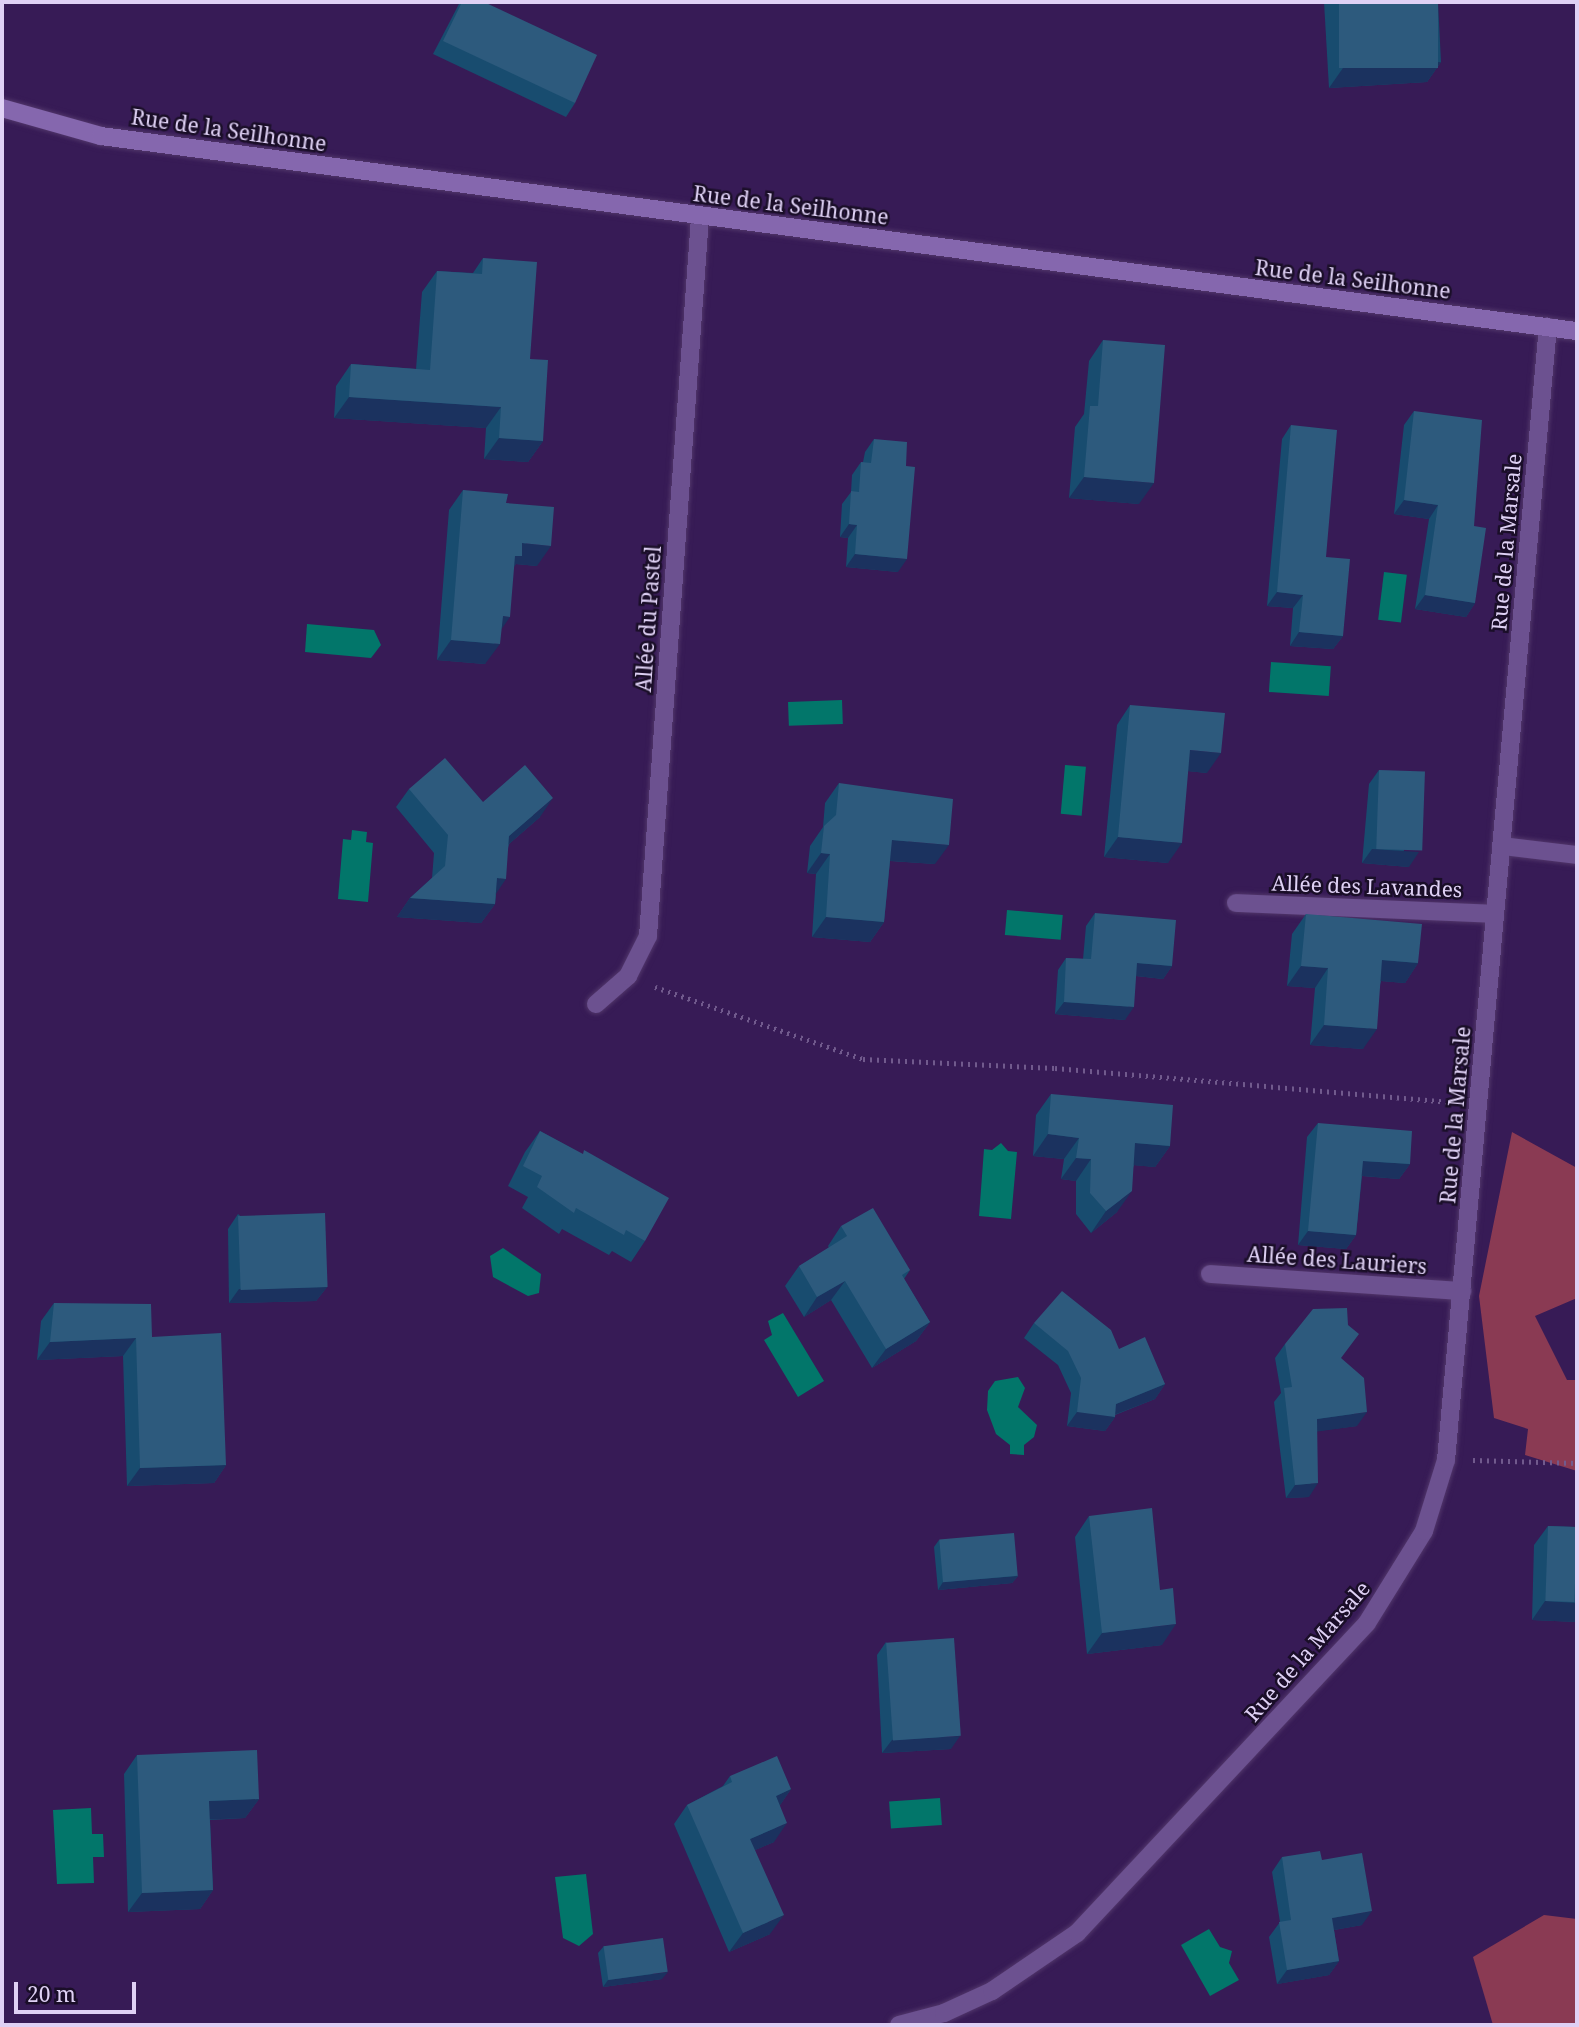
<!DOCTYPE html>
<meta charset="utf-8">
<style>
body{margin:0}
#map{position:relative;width:1579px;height:2027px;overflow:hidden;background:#371b56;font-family:"Noto Serif",serif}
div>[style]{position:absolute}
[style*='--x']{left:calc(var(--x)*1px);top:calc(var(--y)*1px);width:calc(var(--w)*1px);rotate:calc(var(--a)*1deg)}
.forest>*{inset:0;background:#8a3a53}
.water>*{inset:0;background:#02766a;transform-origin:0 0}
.path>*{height:4.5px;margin-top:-2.25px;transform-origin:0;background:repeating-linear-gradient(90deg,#715a8d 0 2px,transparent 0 7px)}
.roads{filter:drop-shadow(0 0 2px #51366a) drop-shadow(0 0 2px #51366a)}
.street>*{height:18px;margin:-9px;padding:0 9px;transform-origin:9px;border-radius:9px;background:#6c5190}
.secondary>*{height:18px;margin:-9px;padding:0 9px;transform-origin:9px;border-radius:9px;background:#8567ae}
.wall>*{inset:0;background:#184c6f}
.shaded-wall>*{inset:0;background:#1b325f}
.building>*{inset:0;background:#2d5a7d;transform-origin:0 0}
span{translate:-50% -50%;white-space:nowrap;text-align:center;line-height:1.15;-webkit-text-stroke:5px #1a0e28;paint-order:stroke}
.street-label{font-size:21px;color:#dfd1f5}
.frame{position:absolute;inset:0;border:4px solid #dfd1f5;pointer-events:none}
.scale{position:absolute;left:14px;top:1982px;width:122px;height:32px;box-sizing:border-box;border:4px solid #dfd1f5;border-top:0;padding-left:9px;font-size:21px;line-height:24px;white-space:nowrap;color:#dfd1f5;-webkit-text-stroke:5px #1a0e28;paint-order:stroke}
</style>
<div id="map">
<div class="forest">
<div style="clip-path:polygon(1512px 1132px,1577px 1168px,1577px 1298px,1535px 1316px,1567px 1380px,1577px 1380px,1577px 1471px,1525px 1455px,1528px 1429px,1494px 1418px,1479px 1296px)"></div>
<div style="clip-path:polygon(1544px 1915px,1577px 1919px,1577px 2025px,1493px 2025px,1473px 1957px)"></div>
</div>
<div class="water">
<div style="left:1384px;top:572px;width:23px;height:48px;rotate:7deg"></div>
<div style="clip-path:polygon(307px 624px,374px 630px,381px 645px,371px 658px,305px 652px)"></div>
<div style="left:1271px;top:662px;width:60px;height:30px;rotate:4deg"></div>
<div style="left:842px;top:700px;width:24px;height:54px;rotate:88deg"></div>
<div style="left:1065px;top:765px;width:21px;height:49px;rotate:5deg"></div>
<div style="clip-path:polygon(352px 830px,367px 832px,366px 842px,373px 843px,368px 902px,338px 899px,343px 839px,351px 840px)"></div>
<div style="left:1007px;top:910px;width:56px;height:25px;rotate:5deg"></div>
<div style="clip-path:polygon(1001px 1143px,1008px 1151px,1017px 1152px,1011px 1219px,979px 1216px,984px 1149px,992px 1150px)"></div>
<div style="clip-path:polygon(503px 1248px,541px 1274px,539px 1293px,528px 1296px,493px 1277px,490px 1256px)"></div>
<div style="clip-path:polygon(783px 1313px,824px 1381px,798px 1397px,764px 1340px,772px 1335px,768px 1321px)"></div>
<div style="clip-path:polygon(1018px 1377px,1025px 1388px,1018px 1407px,1037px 1425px,1034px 1437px,1024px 1445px,1024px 1455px,1010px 1454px,1010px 1445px,996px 1434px,987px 1410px,988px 1391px,995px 1381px)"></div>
<div style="left:940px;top:1798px;width:27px;height:51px;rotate:86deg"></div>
<div style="clip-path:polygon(91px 1808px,92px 1834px,103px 1834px,104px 1857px,93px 1857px,94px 1883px,57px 1884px,53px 1810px)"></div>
<div style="clip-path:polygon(586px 1874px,593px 1934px,579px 1946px,563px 1938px,555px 1877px)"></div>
<div style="clip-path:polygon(1209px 1929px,1220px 1947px,1232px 1951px,1229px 1963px,1239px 1980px,1210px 1996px,1181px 1945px)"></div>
</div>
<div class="path">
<div style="--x:655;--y:987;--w:220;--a:19.1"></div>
<div style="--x:863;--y:1059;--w:192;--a:2.7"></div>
<div style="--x:1055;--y:1068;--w:394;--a:4.9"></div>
<div style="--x:1473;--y:1460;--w:104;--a:1.7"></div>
</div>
<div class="roads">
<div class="street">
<div style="--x:1502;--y:846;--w:76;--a:6.8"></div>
<div style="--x:1236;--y:903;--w:259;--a:2.4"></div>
<div style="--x:596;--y:1004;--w:43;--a:-41.2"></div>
<div style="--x:628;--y:976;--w:45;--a:-63.4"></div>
<div style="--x:648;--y:936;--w:721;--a:-85.86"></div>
<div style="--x:1210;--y:1274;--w:253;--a:3.9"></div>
<div style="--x:899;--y:2025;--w:47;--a:-14.9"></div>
<div style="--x:944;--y:2013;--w:53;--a:-24.6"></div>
<div style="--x:992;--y:1991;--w:103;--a:-34.3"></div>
<div style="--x:1077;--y:1933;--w:424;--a:-46.9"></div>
<div style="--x:1367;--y:1623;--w:108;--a:-58.2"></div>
<div style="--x:1424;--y:1531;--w:74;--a:-72.8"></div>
<div style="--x:1446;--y:1460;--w:1138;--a:-84.86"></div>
</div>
<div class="secondary">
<div style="--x:2;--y:108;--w:103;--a:15.8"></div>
<div style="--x:101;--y:136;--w:1489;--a:7.53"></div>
</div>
</div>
<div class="wall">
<div style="clip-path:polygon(460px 2px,484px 2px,575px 103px,566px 117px,433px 54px)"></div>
<div style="clip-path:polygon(1324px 2px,1438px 2px,1441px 62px,1427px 82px,1329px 88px)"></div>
<div style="clip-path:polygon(483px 258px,530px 359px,543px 441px,528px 462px,484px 459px,486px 428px,334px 418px,336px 386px,351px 364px,416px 369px,422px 292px,437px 271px,473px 273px)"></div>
<div style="clip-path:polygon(1103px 340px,1139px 504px,1069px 498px,1075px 427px,1084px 414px,1089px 361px)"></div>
<div style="clip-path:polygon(1414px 411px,1474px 526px,1475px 603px,1466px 617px,1415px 609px,1429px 519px,1394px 514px,1404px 425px)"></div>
<div style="clip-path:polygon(1291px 425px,1326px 557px,1343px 636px,1333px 649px,1290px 646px,1293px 608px,1267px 606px,1282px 439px)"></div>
<div style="clip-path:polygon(874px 439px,898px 572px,846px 567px,848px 538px,840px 537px,842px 504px,851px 492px,852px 475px,861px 462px,863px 462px,865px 452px)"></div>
<div style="clip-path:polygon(463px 490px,506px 503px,537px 566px,516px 564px,514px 566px,501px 629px,485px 664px,437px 660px,449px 510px)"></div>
<div style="clip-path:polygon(1130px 705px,1207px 773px,1188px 771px,1168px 863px,1104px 857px,1117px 725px)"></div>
<div style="clip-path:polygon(1379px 770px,1409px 867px,1362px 863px,1369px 784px)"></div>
<div style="clip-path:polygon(839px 783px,935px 864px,890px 861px,884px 922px,870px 942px,812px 937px,816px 874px,807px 873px,810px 846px,823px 827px,825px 803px)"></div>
<div style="clip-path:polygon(409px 789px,483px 802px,540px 817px,509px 844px,496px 894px,495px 904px,481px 923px,397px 917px,410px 898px,432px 878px,434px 853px,396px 807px)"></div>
<div style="clip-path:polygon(1095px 913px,1172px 966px,1163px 979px,1136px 976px,1125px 1020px,1055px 1014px,1058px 970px,1066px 958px,1083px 959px,1086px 926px)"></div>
<div style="clip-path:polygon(1306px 914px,1418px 963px,1405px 983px,1381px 981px,1363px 1049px,1310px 1045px,1315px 988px,1287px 986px,1292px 934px)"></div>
<div style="clip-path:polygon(1051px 1094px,1170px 1146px,1155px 1167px,1134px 1165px,1117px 1212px,1091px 1233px,1076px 1214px,1076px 1181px,1061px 1179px,1064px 1159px,1033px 1156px,1036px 1115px)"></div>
<div style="clip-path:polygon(1318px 1123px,1410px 1164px,1399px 1179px,1362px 1176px,1356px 1235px,1346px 1249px,1298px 1245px,1307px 1137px)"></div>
<div style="clip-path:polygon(540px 1131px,582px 1154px,645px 1241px,631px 1262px,612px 1251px,609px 1255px,562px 1229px,559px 1234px,522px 1208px,528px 1197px,508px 1186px,525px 1152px)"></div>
<div style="clip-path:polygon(238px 1214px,327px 1287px,316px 1301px,229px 1303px,228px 1229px)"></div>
<div style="clip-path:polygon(841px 1226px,910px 1270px,904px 1279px,930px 1322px,916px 1341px,872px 1368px,831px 1300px,804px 1317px,785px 1286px,799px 1266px,829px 1248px,828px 1246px)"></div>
<div style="clip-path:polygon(54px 1303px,152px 1337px,226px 1465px,214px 1483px,127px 1486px,123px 1356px,37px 1360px,41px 1321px)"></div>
<div style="clip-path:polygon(1034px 1323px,1119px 1349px,1165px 1384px,1155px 1399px,1115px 1415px,1115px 1417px,1105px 1431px,1067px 1426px,1071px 1393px,1058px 1365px,1024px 1338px)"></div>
<div style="clip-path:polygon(1285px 1344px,1341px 1358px,1357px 1426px,1317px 1431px,1309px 1497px,1286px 1498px,1274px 1402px,1281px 1393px,1275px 1358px)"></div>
<div style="clip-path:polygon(1089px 1516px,1162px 1645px,1087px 1654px,1075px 1537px)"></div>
<div style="clip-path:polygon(1548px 1526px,1577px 1527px,1577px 1622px,1532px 1620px,1534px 1545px)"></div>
<div style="clip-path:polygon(939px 1540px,1018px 1576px,1012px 1583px,938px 1590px,934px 1547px)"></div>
<div style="clip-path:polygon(886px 1642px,951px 1749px,882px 1753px,877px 1655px)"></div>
<div style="clip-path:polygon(137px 1755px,259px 1799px,245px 1818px,210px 1820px,213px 1890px,200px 1909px,128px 1912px,124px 1774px)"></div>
<div style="clip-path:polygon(730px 1776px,791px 1789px,780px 1805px,774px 1842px,755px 1850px,770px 1934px,729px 1952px,674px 1824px,687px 1805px,723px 1786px)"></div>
<div style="clip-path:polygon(1282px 1857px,1322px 1860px,1362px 1925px,1334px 1930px,1339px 1961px,1329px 1975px,1277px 1984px,1269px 1937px,1280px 1922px,1272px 1872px)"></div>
<div style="clip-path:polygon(604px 1946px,662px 1979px,603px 1987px,598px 1953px)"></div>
</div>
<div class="shaded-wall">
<div style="clip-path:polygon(1441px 62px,1427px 82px,1329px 88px,1343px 68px)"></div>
<div style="clip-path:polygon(349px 397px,501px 407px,486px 428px,334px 418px)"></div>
<div style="clip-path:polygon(499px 438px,543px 441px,528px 462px,484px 459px)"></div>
<div style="clip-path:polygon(1084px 477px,1154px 483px,1139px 504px,1069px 498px)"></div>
<div style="clip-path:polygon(1404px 500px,1438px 505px,1429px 519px,1394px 514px)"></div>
<div style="clip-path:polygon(849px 524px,857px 525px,848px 538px,840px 537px)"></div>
<div style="clip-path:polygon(522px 543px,551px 546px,537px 566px,516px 564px,508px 576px,510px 564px)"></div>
<div style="clip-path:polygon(855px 554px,907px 559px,898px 572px,846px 567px)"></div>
<div style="clip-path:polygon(1277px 592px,1303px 595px,1293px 608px,1267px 606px)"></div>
<div style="clip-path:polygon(1425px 595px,1475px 603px,1466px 617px,1415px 609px)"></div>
<div style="clip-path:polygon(503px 616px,510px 617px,496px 637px)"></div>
<div style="clip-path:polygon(1299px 632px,1343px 636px,1333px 649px,1290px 646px)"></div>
<div style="clip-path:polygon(451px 640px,500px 644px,485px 664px,437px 660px)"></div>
<div style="clip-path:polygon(1190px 750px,1221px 753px,1207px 773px,1176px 770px)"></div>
<div style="clip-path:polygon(553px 798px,540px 817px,496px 855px,509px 836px)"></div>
<div style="clip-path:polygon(1118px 837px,1182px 843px,1168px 863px,1104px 857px)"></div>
<div style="clip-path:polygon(892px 840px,949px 845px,935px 864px,878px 860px)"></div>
<div style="clip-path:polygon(1372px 849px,1419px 852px,1409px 867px,1362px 863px)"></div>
<div style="clip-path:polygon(821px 853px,830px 854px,816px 874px,807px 873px)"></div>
<div style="clip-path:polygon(497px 878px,506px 879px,493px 898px)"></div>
<div style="clip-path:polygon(410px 898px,495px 904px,481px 923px,397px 917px)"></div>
<div style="clip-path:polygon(826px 917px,884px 922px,870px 942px,812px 937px)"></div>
<div style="clip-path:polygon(1382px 960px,1418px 963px,1405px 983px,1369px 980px)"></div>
<div style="clip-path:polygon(1137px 963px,1172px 966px,1163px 979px,1128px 975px)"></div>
<div style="clip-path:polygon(1301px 966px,1328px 968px,1315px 988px,1287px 986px)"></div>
<div style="clip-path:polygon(1064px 1002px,1134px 1007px,1125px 1020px,1055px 1014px)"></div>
<div style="clip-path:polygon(1324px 1025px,1377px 1029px,1363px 1049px,1310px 1045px)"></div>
<div style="clip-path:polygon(1048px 1134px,1079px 1138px,1064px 1159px,1033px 1156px)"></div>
<div style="clip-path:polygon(1135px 1143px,1170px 1146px,1155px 1167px,1120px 1164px)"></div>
<div style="clip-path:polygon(1076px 1158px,1091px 1159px,1076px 1181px,1061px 1179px)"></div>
<div style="clip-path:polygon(1363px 1161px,1410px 1164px,1399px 1179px,1353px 1175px)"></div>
<div style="clip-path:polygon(1132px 1191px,1117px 1212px,1091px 1233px,1106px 1211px)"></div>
<div style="clip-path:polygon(1308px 1231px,1356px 1235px,1346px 1249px,1298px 1245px)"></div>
<div style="clip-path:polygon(845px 1281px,831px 1300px,804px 1317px,817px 1297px)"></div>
<div style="clip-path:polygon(327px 1287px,316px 1301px,229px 1303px,239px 1289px)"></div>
<div style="clip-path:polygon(930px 1322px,916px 1341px,872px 1368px,886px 1349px)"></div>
<div style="clip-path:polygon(136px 1338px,123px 1356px,37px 1360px,50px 1342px)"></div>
<div style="clip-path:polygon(1165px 1384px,1155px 1399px,1111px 1416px,1115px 1417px,1105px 1431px,1067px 1426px,1077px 1412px,1116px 1404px)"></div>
<div style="clip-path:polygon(1367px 1412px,1357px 1426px,1307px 1433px,1317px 1419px)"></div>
<div style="clip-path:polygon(226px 1465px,214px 1483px,127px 1486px,140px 1468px)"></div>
<div style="clip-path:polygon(1318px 1483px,1309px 1497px,1286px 1498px,1295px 1485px)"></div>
<div style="clip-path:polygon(1018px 1576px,1012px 1583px,938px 1590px,943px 1582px)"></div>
<div style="clip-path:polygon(1545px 1601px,1577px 1603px,1577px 1622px,1532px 1620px)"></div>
<div style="clip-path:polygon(1176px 1624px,1162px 1645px,1087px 1654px,1102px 1633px)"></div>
<div style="clip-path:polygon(960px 1736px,951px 1749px,882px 1753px,892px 1740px)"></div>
<div style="clip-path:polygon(791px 1789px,778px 1808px,776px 1796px)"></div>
<div style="clip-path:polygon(259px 1799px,245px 1818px,196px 1820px,209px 1801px)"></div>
<div style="clip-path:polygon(787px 1823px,774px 1842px,736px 1858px,750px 1839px)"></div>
<div style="clip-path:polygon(213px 1890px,200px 1909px,128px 1912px,142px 1893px)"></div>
<div style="clip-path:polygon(1372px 1911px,1362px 1925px,1322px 1932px,1332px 1918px)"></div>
<div style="clip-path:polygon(784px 1915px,770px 1934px,729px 1952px,743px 1933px)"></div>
<div style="clip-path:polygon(1339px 1961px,1329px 1975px,1277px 1984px,1287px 1970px)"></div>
<div style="clip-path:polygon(668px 1972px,662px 1979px,603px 1987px,608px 1980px)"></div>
</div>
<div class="building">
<div style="clip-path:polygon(462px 2px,484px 2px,597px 55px,575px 103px,443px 41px)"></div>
<div style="left:1339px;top:2px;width:99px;height:66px"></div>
<div style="clip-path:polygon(483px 258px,537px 262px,530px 359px,548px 360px,543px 441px,499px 438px,501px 407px,349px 397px,351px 364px,430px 370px,437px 271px,482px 274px)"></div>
<div style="clip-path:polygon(1103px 340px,1165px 345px,1154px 483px,1084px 477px,1090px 406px,1098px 406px)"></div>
<div style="clip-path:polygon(1414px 411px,1482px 420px,1474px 526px,1486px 528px,1475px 603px,1425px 595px,1438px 505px,1404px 500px)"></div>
<div style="clip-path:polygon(1291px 425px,1337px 430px,1326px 557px,1350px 559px,1343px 636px,1299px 632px,1303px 595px,1277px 592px)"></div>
<div style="clip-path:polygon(874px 439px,907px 442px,906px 466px,915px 467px,907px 559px,855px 554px,857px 525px,849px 524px,851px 491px,859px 492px,861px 462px,871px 463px)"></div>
<div style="clip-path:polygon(463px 490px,508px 494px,506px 503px,554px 507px,551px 546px,522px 543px,522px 556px,515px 556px,510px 617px,503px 616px,500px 644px,451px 640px)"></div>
<div style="clip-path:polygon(1130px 705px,1225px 713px,1221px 753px,1190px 750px,1182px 843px,1118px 837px)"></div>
<div style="clip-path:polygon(445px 758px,483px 802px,525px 765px,553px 798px,509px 836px,506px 879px,497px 878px,495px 904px,410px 898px,445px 866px,448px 835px,409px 789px)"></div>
<div style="left:1379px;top:770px;width:46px;height:79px;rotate:2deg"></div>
<div style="clip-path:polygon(839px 783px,953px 799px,949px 845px,892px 840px,884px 922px,826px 917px,830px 854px,821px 853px,824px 826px,836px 815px)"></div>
<div style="clip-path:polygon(1095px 913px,1176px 920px,1172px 966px,1137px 963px,1134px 1007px,1064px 1002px,1066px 958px,1091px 959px)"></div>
<div style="clip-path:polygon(1306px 914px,1422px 924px,1418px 963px,1382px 960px,1377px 1029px,1324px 1025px,1328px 968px,1301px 966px)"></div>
<div style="clip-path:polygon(1051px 1094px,1173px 1105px,1170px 1146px,1135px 1143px,1132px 1191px,1106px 1211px,1090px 1193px,1091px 1159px,1076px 1158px,1079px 1138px,1048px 1134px)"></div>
<div style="clip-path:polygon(1318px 1123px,1412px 1131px,1410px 1164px,1363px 1161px,1356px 1235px,1308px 1231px)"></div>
<div style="clip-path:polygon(540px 1131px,583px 1154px,584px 1150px,669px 1198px,645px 1241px,626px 1230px,624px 1235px,576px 1208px,574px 1213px,537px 1187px,542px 1176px,523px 1166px)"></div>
<div style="clip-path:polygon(873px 1208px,910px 1270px,902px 1275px,930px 1322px,886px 1349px,845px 1281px,817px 1297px,799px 1266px,847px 1236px,841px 1226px)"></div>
<div style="left:325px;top:1213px;width:74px;height:87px;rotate:88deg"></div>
<div style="clip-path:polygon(1062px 1291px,1111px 1330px,1119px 1349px,1145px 1337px,1165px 1384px,1116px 1404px,1115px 1417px,1077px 1412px,1081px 1378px,1068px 1351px,1034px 1323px)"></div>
<div style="clip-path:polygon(54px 1303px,151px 1304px,152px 1337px,221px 1333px,226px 1465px,140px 1468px,136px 1338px,50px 1342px)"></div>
<div style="clip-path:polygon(1347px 1308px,1348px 1325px,1359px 1334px,1341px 1358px,1364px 1378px,1367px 1412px,1317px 1419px,1318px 1483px,1295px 1485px,1284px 1388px,1292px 1387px,1285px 1344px,1313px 1309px)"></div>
<div style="clip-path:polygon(1152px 1508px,1160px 1590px,1173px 1588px,1176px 1624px,1102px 1633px,1089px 1516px)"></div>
<div style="left:1548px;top:1526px;width:29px;height:75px;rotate:2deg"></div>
<div style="left:1014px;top:1533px;width:43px;height:75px;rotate:85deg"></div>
<div style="left:954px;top:1638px;width:98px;height:68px;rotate:86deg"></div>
<div style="clip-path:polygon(257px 1750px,259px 1799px,209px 1801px,213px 1890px,142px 1893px,137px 1755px)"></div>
<div style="clip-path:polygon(777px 1756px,791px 1789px,776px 1796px,787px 1823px,750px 1839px,784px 1915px,743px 1933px,687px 1805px,732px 1782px,730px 1776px)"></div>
<div style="clip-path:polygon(1320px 1851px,1322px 1860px,1362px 1853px,1372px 1911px,1332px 1918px,1339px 1961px,1287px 1970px,1279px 1922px,1291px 1920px,1282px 1857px)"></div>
<div style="left:663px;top:1938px;width:34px;height:60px;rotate:82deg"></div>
</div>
<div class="street-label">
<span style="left:229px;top:130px;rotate:8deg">Rue de la Seilhonne</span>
<span style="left:791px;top:205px;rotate:7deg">Rue de la Seilhonne</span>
<span style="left:1353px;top:279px;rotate:7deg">Rue de la Seilhonne</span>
<span style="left:1506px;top:542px;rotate:-85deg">Rue de la Marsale</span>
<span style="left:648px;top:619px;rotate:-86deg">Allée du Pastel</span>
<span style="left:1367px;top:886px;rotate:2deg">Allée des Lavandes</span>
<span style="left:1455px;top:1115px;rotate:-85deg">Rue de la Marsale</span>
<span style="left:1337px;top:1260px;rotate:4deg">Allée des Lauriers</span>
<span style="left:1307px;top:1651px;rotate:-49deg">Rue de la Marsale</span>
</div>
<div class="frame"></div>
<div class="scale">20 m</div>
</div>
